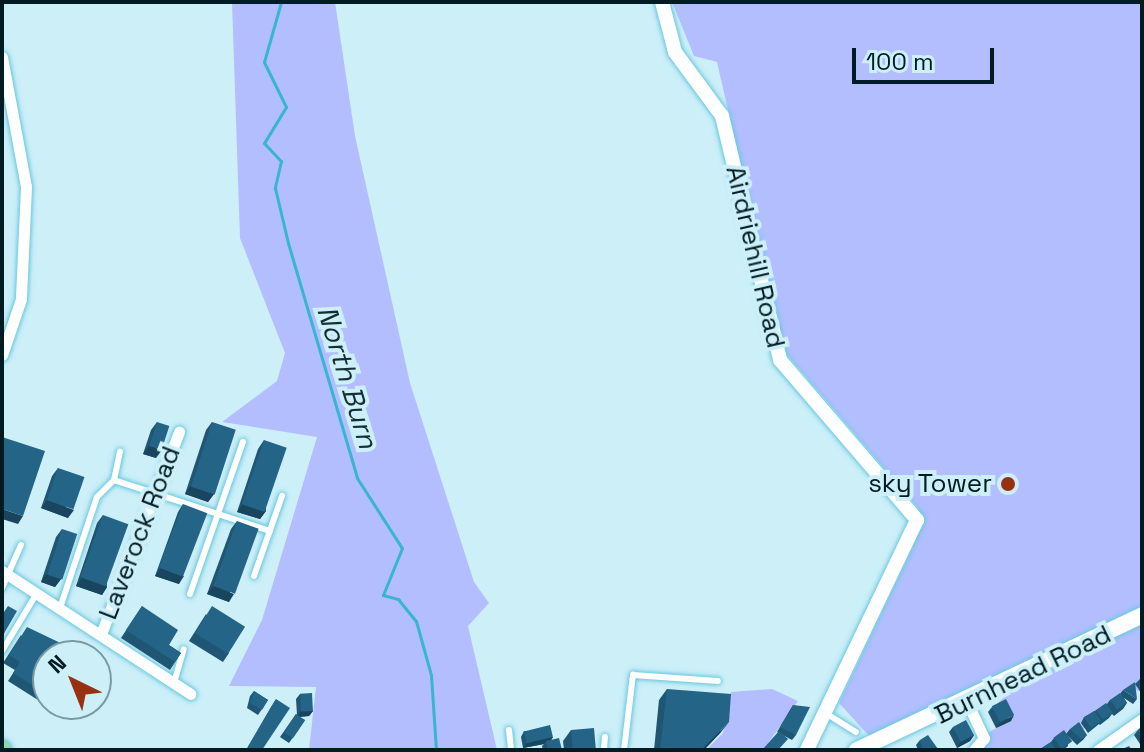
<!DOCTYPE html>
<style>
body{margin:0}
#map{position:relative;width:1144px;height:752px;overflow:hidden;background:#cceff8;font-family:"Space Grotesk",sans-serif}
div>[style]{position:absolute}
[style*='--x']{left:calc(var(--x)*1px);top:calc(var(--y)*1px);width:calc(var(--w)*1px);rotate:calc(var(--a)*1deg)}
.green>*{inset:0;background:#b2beff}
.stream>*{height:3px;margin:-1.5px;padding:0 1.5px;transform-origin:1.5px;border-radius:1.5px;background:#37b5d1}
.roads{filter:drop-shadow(0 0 2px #68c8df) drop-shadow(0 0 2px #68c8df)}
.service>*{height:6px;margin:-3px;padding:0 3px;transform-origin:3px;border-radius:3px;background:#fff}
.minor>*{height:11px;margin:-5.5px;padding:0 5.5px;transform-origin:5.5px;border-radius:5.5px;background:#fff}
.tertiary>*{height:14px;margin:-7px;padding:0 7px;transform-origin:7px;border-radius:7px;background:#fff}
.secondary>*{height:16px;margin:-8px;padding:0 8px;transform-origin:8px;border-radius:8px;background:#fff}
.primary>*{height:18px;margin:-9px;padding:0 9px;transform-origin:9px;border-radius:9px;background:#93d4b0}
.wall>*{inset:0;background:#1f5674}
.shaded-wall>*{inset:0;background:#19465e}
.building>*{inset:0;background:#246487;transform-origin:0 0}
.dots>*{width:22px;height:22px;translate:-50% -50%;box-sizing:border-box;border:4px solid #cceff8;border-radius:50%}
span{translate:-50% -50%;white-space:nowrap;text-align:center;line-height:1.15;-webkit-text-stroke:8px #cceff8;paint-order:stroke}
.street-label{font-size:26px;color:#001b22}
.poi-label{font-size:26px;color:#001b22}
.right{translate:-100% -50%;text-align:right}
.water-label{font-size:28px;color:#142e34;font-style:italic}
.frame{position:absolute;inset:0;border:4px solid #001b22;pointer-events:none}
.north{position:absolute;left:32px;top:640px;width:80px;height:80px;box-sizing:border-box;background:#cceff8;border:2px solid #7a9aa2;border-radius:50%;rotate:317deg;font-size:22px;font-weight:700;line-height:32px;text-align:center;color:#001b22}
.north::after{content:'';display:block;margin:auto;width:28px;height:36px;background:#983012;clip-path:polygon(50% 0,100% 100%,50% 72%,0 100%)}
.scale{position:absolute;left:852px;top:48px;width:142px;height:36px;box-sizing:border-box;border:4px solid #001b22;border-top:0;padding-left:10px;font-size:24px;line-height:28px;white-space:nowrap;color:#001b22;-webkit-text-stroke:6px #cceff8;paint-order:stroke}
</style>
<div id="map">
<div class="green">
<div style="clip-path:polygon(232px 2px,335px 2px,355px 136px,410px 383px,474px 582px,489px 603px,468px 626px,497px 750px,309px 750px,316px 687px,229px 686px,262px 620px,317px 437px,222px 422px,277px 381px,285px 353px,240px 238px)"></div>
<div style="clip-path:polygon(672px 2px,1142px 2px,1142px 607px,871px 738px,839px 703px,916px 540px,919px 509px,783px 350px,717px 62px,694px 56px)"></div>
<div style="clip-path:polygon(1142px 620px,1141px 692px,1131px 688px,1079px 733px,1074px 728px,1043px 750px,984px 750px,989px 732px,1010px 721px,994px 707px,1009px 692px)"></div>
<div style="clip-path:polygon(772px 689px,798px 701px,763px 750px,706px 750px,723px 733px,731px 692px)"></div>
</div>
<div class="stream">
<div style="--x:281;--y:2;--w:62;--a:105.8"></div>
<div style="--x:264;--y:62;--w:50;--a:63.9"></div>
<div style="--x:286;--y:107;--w:42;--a:121.4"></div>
<div style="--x:264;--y:143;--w:25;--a:47"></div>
<div style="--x:281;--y:161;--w:28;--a:103"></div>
<div style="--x:275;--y:188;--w:57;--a:76.7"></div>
<div style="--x:288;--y:243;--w:245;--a:73.6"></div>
<div style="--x:357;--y:478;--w:83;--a:57.3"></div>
<div style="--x:402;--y:548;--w:51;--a:112"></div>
<div style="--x:383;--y:595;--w:16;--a:15"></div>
<div style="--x:398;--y:599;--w:28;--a:51"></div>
<div style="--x:416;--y:621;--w:56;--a:74.5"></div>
<div style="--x:431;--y:675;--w:75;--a:86.2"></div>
</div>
<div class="roads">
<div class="service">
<div style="--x:114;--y:480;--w:29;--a:-78"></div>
<div style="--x:254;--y:576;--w:85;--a:-70.7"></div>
<div style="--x:2;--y:588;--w:47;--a:-66.2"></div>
<div style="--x:190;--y:594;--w:161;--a:-70.8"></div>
<div style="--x:60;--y:608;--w:117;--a:-71.6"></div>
<div style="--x:97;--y:497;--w:24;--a:-45"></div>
<div style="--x:114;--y:480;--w:164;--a:18.1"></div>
<div style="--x:2;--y:651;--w:68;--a:-58.9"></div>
<div style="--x:174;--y:683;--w:35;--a:-74"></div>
<div style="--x:827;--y:714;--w:34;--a:32"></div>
<div style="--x:509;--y:730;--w:20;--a:84"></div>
<div style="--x:604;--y:750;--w:13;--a:-86"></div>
<div style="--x:624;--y:750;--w:76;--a:-83.2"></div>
<div style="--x:633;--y:675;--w:85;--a:4"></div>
</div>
<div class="minor">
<div style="--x:2;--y:57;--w:132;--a:79.5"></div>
<div style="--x:26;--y:187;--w:112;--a:92.6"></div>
<div style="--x:21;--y:299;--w:59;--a:108.7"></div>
<div style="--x:2;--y:571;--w:225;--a:33.1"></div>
<div style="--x:101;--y:634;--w:217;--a:-68.9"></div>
<div style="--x:968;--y:704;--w:38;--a:65"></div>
<div style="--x:984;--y:738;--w:16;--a:130"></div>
<div style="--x:1098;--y:750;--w:54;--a:-35.2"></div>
</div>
<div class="tertiary">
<div style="--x:662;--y:2;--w:52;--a:75.4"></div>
<div style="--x:675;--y:52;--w:79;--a:53.7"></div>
<div style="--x:722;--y:116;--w:251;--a:76.6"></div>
<div style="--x:780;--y:360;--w:211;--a:49.4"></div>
<div style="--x:917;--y:520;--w:255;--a:115.6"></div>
</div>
<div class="secondary">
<div style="--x:857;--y:750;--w:315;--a:-25.3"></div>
</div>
<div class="primary">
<div style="--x:2;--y:749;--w:1;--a:45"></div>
</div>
</div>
<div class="wall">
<div style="clip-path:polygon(157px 422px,156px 458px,143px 454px,151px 430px)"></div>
<div style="clip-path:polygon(212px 422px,214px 494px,208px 502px,185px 494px,206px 430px)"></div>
<div style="clip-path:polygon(264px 440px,266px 511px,260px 519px,237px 512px,258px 449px)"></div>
<div style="clip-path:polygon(58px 468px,68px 518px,41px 508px,52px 476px)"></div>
<div style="clip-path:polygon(183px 504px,179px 584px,155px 576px,178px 512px)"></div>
<div style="clip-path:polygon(103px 515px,107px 587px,102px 595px,76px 586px,97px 523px)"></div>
<div style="clip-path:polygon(237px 521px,229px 602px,207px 594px,231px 529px)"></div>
<div style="clip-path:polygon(62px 529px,61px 579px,55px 587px,41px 582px,56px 537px)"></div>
<div style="clip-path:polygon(142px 606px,169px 645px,181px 653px,170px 670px,121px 638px)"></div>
<div style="clip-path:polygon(206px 614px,229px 653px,223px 662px,189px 641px)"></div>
<div style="clip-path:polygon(21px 635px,48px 684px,38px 700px,8px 681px,15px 670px,3px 663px)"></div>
<div style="clip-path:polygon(1142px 677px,1142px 694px,1135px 684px)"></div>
<div style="clip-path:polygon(667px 689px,721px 732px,704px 750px,654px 750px,659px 700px)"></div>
<div style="clip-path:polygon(1123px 690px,1137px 699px,1133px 704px,1124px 698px,1127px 703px,1123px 709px,1114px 716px,1112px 714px,1109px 718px,1100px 725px,1099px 724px,1088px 733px,1081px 723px,1084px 717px,1107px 704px,1110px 700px,1120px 694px)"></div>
<div style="clip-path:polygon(254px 691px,268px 700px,258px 715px,247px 708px,250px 696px)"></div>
<div style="clip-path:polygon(300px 694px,313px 711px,309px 716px,299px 717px,305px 720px,289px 743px,280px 737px,296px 714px,297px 715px,296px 699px)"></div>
<div style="clip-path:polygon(276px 699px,262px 750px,246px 750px,271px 707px)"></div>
<div style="clip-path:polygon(793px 705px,796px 735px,792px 740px,777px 732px)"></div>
<div style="clip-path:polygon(992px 707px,1011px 721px,996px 728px,988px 712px)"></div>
<div style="clip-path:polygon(953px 727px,974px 735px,970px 741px,957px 748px,949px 732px)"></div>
<div style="clip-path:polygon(1142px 727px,1142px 747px,1134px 735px,1138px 730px)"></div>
<div style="clip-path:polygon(1070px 729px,1087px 735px,1083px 740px,1077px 745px,1067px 735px,1068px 746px,1063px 750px,1039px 750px,1051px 742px,1054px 738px,1066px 734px)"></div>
<div style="clip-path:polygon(571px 730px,596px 750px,564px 750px,563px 741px)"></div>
<div style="clip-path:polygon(524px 731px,553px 737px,551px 740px,562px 750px,543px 750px,542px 746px,544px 744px,523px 748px,521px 737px)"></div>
<div style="clip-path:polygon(920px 740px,937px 750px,918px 750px,916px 745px)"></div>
</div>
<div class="shaded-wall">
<div style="clip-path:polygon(149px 446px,162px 450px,156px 458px,143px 454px)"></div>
<div style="clip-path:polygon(190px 486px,214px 494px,208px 502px,185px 494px)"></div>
<div style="clip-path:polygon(47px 500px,74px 510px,68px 518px,41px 508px)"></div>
<div style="clip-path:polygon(242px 504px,266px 511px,260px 519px,237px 512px)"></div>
<div style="clip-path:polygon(2px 509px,23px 516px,18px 524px,2px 519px)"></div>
<div style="clip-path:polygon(161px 568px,184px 576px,179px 584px,155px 576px)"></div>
<div style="clip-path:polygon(46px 574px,61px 579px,55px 587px,41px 582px)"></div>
<div style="clip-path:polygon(82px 578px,107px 587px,102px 595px,76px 586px)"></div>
<div style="clip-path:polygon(213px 586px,234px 594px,229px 602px,207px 594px)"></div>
<div style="clip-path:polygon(301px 711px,313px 711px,309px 716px,297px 717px)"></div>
<div style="clip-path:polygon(1014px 715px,1011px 721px,996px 728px,1000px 723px)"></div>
<div style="clip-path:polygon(729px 722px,721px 732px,704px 750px,701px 750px)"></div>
<div style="clip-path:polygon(974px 735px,970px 741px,957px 748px,960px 742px)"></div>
<div style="clip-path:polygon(553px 737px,549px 743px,546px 741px,544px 744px,523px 748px,527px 743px)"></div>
</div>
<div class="building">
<div style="left:157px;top:422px;width:13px;height:25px;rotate:18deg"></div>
<div style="left:212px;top:422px;width:25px;height:68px;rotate:18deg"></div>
<div style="clip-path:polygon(2px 437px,45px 451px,23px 516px,2px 509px)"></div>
<div style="left:264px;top:440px;width:24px;height:68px;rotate:19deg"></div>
<div style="left:58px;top:468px;width:28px;height:34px;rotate:19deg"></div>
<div style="left:183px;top:504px;width:26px;height:68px;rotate:21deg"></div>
<div style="left:103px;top:515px;width:27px;height:66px;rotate:20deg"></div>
<div style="left:237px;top:521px;width:23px;height:69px;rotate:20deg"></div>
<div style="left:62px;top:529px;width:16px;height:48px;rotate:18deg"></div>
<div style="clip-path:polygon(8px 606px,17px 611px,2px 637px,2px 615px)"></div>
<div style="clip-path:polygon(142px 606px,178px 630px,169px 645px,181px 653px,175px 662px,126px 630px)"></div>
<div style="left:212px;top:606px;width:39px;height:32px;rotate:32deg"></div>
<div style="clip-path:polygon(27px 627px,71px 648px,66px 656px,48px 656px,48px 684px,43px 692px,13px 673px,20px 662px,9px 655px)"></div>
<div style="clip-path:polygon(1135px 682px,1137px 699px,1123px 690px)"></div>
<div style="clip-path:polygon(667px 689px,731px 694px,729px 722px,701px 750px,660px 750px)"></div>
<div style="clip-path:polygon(254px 691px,268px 700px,262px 710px,250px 703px)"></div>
<div style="left:312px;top:693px;width:18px;height:12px;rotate:87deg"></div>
<div style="left:1120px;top:693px;width:12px;height:12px;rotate:55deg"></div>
<div style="clip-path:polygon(276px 699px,290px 708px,262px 750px,252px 750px,248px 747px)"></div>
<div style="left:1006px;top:699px;width:18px;height:16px;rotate:63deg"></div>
<div style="left:1106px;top:703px;width:12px;height:12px;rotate:55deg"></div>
<div style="clip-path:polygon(793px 705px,810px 707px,796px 735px,780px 727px)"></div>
<div style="left:1094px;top:711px;width:12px;height:12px;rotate:55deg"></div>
<div style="left:296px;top:714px;width:11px;height:22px;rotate:34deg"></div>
<div style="left:966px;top:720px;width:17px;height:15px;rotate:62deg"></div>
<div style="clip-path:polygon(1079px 722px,1087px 735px,1081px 739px,1070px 729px)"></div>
<div style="left:550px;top:725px;width:12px;height:27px;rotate:76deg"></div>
<div style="clip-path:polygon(1142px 727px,1142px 736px,1138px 730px)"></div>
<div style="left:594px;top:728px;width:22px;height:23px;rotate:85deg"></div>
<div style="left:1064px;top:730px;width:14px;height:13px;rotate:54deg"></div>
<div style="clip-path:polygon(779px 731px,788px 739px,778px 750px,762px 750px)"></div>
<div style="clip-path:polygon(928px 735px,938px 749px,936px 750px,923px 750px,920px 740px)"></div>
<div style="clip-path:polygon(559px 738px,562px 750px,548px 750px,546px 741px)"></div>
<div style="clip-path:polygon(1051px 742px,1056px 750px,1041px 750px,1040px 749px)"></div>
<div style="clip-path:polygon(1129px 746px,1132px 750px,1120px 750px)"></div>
</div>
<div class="dots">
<div style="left:1008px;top:484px;background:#983012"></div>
</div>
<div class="street-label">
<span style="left:755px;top:257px;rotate:77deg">Airdriehill Road</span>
<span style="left:140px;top:533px;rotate:-69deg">Laverock Road</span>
<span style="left:1023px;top:675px;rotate:-26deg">Burnhead Road</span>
</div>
<div class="poi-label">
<span class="right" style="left:992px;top:484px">sky Tower</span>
</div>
<div class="water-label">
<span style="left:348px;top:377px;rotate:73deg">North Burn</span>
</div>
<div class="frame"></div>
<div class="north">N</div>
<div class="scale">100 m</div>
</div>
